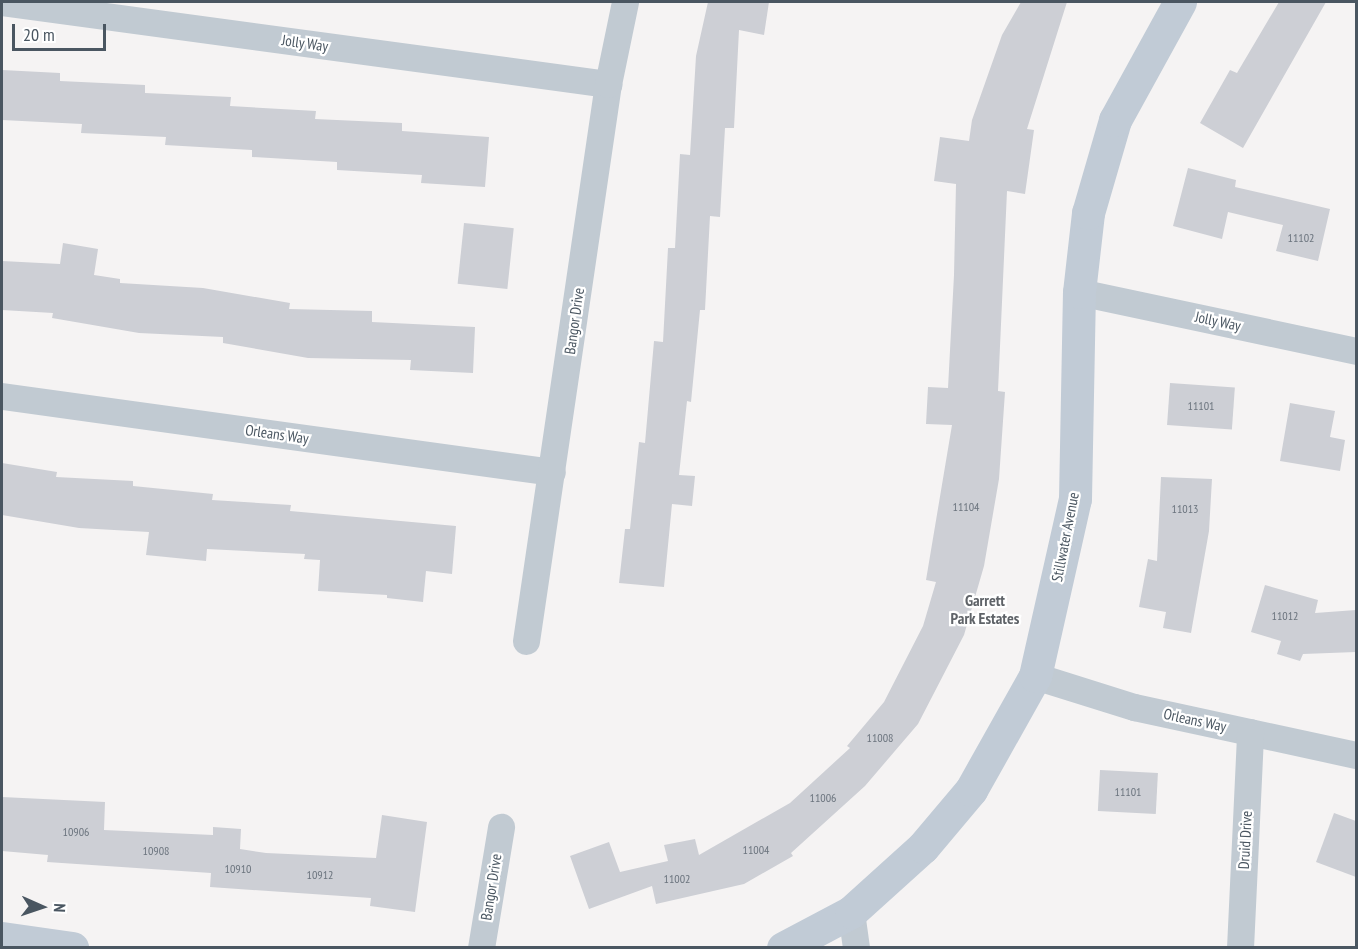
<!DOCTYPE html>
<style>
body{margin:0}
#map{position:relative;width:1358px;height:949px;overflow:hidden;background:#f5f3f3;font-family:"PT Sans Narrow",sans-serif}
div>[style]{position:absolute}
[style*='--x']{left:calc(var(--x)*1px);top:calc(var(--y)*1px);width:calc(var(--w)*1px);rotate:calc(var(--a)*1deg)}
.building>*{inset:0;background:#cdcfd5;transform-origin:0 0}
.street>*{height:27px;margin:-13.5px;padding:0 13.5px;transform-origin:13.5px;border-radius:13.5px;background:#c1cad2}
.secondary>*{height:33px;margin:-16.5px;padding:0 16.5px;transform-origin:16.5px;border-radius:16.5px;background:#c1cbd6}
span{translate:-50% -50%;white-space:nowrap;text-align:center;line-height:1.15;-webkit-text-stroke:4.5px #fff;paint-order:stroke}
.number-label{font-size:12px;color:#6b747e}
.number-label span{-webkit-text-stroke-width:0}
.street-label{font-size:15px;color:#4a5661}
.neighbourhood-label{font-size:16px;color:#5f6368;font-weight:700}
.frame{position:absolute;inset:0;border:3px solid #4a5661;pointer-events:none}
.north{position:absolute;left:12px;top:877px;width:60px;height:60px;-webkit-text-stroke:4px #fff;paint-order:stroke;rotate:93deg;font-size:16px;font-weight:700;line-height:24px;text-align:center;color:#4a5661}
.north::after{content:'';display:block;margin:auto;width:21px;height:27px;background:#4a5661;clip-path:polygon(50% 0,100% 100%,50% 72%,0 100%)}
.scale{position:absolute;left:12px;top:24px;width:94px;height:27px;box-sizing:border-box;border:3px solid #4a5661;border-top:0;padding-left:8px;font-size:18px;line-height:21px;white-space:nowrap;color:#4a5661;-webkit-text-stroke:4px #fff;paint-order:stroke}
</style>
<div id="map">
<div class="building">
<div style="clip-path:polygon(708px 2px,769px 2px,764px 35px,739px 30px,734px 128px,725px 128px,720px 217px,710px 216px,705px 310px,700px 310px,691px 402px,687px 401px,679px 475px,695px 476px,692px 506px,672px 504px,664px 587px,619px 583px,625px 529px,630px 529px,639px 442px,645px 443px,654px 341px,663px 342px,668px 248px,675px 248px,680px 154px,690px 155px,696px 56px)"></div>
<div style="clip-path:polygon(1021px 2px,1067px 2px,1027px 129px,1034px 130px,1025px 194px,1007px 191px,998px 391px,1005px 392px,999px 479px,984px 566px,964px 635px,918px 724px,865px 786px,791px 853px,793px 856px,744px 884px,656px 904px,652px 886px,589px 909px,570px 856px,609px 842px,620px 872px,668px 861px,664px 845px,695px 839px,699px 855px,790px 803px,850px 748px,847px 746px,884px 702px,923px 626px,936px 582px,926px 580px,952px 425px,926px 424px,928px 387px,948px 388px,954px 275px,956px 184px,934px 181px,940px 137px,969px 141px,972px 120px,1002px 35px)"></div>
<div style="clip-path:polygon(1279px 2px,1326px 2px,1243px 148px,1200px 123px,1230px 70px,1237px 73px)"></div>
<div style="clip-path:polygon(2px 70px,60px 73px,60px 81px,145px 85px,145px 93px,231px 97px,230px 106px,316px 111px,315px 119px,402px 123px,402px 131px,489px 137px,485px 187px,421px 183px,422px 175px,337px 170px,337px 162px,252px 157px,252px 150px,165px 145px,166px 137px,81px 133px,82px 124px,2px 120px)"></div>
<div style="clip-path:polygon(1188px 168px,1236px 180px,1235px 187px,1330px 209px,1318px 261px,1276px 251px,1283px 225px,1228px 212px,1222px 239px,1173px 226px)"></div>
<div style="left:464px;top:223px;width:50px;height:61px;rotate:6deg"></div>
<div style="clip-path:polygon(63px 243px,98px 249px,94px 275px,120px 279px,120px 283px,203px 288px,290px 303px,289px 309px,372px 311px,372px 322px,475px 327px,473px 373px,410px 370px,411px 360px,308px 358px,223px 343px,223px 337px,139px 333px,52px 318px,53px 313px,2px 310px,2px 261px,60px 264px)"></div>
<div style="left:1170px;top:383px;width:65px;height:42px;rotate:4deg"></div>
<div style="clip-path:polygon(1290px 403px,1335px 411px,1330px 437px,1345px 440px,1340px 471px,1280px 461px)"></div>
<div style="clip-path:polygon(2px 463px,57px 472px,56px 477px,133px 481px,133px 486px,213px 494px,212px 500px,291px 505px,290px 511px,456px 526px,452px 574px,426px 571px,423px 602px,387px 598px,387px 595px,318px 591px,320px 560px,304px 559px,305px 554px,207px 549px,206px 561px,146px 555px,149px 532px,79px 528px,2px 515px)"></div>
<div style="clip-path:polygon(1161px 477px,1212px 479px,1209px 531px,1191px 633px,1163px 628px,1166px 612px,1139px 607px,1148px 559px,1157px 561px)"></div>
<div style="clip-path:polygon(1265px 585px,1318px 600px,1315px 613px,1356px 610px,1356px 652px,1303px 654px,1300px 661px,1277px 654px,1281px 641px,1251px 632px)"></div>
<div style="left:1100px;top:770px;width:58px;height:41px;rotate:3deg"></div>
<div style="clip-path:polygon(2px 797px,105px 802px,104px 830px,213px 835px,213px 827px,241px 829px,240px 849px,266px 853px,376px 858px,382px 815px,427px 822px,415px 912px,370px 906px,371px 898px,210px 887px,211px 873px,47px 862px,48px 855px,2px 851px)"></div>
<div style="clip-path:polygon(1334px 813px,1356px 821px,1356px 877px,1316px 862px)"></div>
</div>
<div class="street">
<div style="--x:2;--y:2;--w:612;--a:7.71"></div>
<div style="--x:1079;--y:292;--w:283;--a:12"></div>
<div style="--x:2;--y:396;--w:555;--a:7.87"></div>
<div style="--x:526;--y:641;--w:563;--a:-81.63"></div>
<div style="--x:608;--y:84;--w:84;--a:-78.3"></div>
<div style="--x:1035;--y:676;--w:104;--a:17.4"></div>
<div style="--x:1134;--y:707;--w:227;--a:12.2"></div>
<div style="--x:851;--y:912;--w:36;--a:82"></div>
<div style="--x:481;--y:948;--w:123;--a:-80.6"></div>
<div style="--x:1240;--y:948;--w:216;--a:-87.3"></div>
</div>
<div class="secondary">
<div style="--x:2;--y:938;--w:71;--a:8.1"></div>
<div style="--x:783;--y:948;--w:77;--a:-27.9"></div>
<div style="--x:851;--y:912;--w:97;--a:-42.1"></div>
<div style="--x:923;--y:847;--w:75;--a:-49.9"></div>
<div style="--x:971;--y:790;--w:131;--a:-60.7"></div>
<div style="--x:1035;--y:676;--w:181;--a:-77.3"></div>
<div style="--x:1075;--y:499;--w:207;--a:-88.9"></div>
<div style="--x:1079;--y:292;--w:80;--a:-83.5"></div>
<div style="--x:1088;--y:213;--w:97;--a:-73.8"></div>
<div style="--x:1115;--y:120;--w:135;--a:-61.2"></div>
</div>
<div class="number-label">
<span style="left:1301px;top:238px">11102</span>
<span style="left:1201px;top:406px">11101</span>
<span style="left:966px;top:507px">11104</span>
<span style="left:1185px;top:509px">11013</span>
<span style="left:1285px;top:616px">11012</span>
<span style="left:880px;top:738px">11008</span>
<span style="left:1128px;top:792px">11101</span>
<span style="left:823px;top:798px">11006</span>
<span style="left:76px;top:832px">10906</span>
<span style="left:756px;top:850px">11004</span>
<span style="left:156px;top:851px">10908</span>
<span style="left:238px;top:869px">10910</span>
<span style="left:320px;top:875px">10912</span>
<span style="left:677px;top:879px">11002</span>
</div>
<div class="street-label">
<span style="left:305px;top:43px;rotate:8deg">Jolly Way</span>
<span style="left:574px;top:321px;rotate:-82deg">Bangor Drive</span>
<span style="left:1218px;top:321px;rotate:12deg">Jolly Way</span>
<span style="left:277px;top:434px;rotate:8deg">Orleans Way</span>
<span style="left:1065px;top:537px;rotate:-79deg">Stillwater Avenue</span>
<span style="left:1195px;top:720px;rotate:12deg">Orleans Way</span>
<span style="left:1245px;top:840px;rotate:-87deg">Druid Drive</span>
<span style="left:491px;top:887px;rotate:-81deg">Bangor Drive</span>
</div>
<div class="neighbourhood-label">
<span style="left:985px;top:609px">Garrett<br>Park Estates</span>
</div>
<div class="frame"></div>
<div class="north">N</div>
<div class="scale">20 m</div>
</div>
